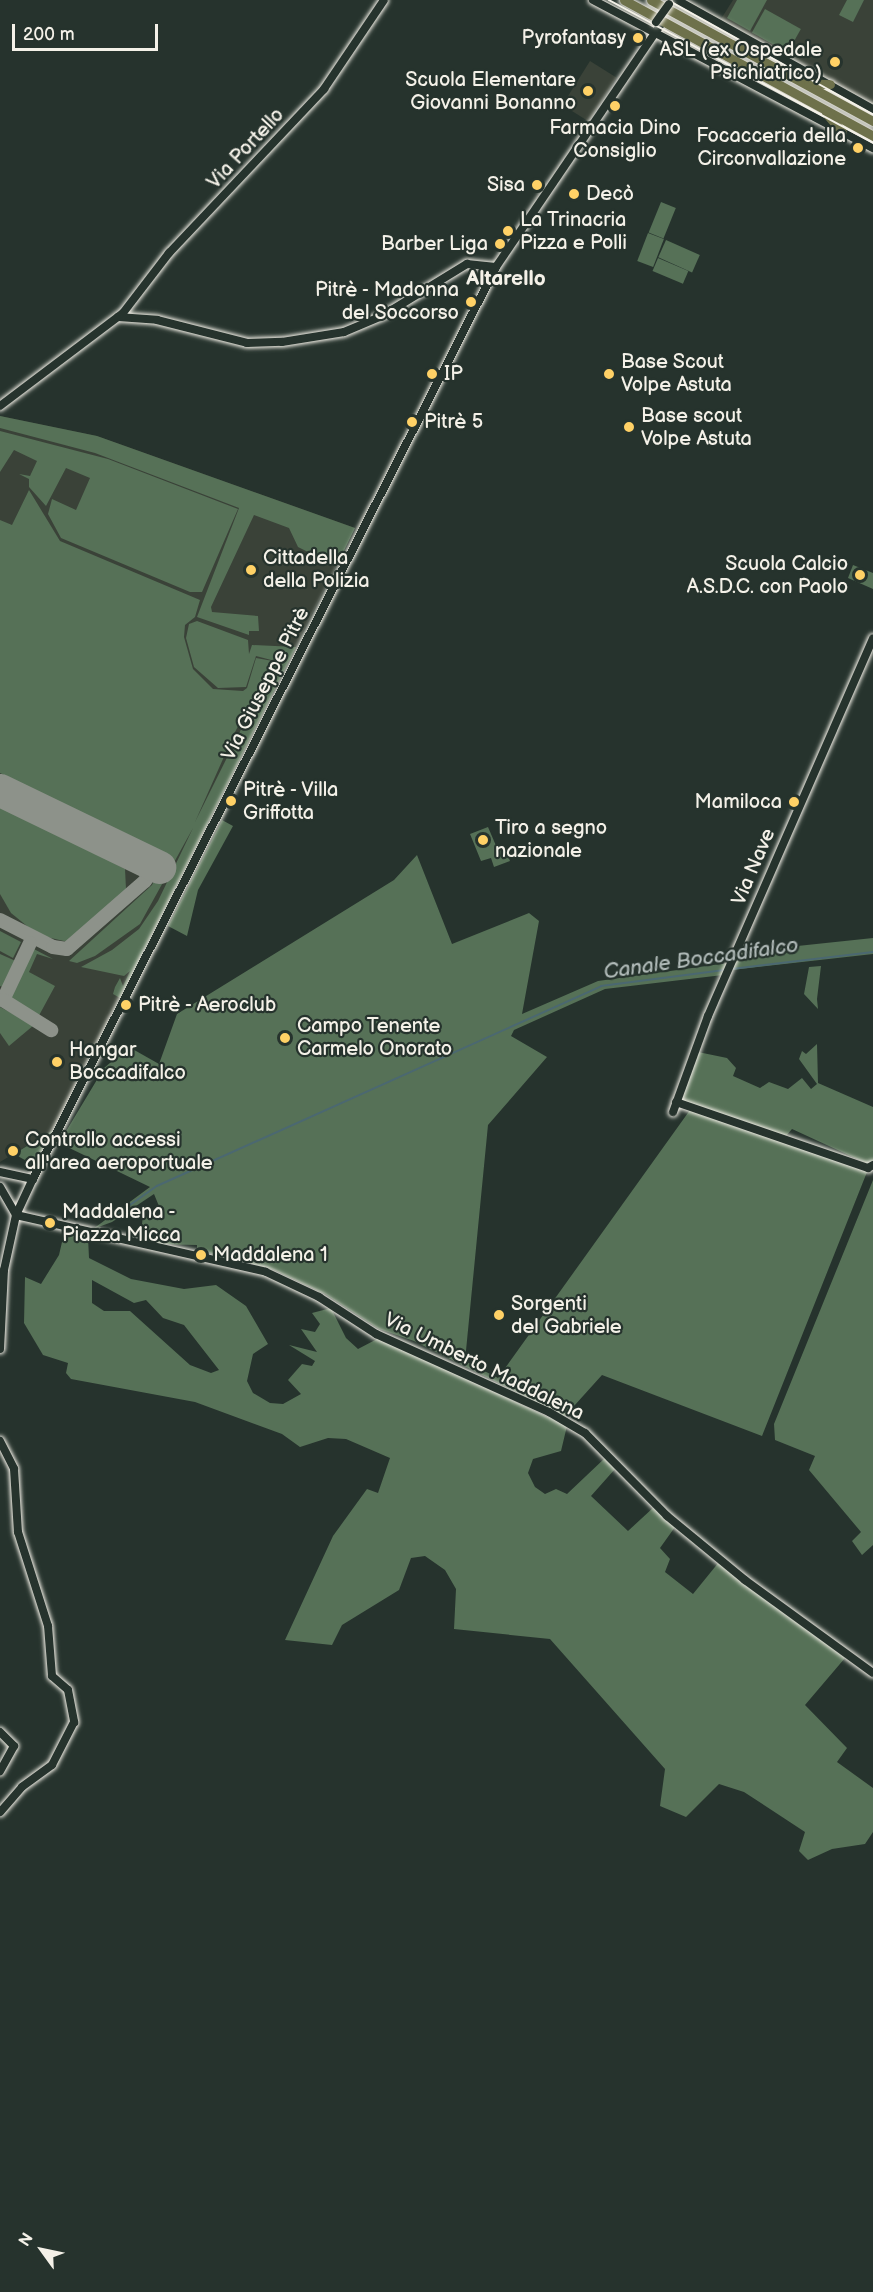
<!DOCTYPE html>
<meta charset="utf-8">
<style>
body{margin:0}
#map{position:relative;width:873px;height:2292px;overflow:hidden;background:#26332d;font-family:"Balsamiq Sans",sans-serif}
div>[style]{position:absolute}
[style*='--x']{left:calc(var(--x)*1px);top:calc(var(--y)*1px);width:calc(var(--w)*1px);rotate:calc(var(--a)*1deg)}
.built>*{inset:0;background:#3a4238;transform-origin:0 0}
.green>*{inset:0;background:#567157;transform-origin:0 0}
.stream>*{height:1.5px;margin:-0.75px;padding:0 0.75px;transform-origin:0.75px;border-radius:0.75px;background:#4b6871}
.taxiway>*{height:14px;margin:-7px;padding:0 7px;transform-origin:7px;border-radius:7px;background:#8d928a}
.runway>*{height:33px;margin:-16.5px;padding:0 16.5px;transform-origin:16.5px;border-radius:16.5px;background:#8d928a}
.roads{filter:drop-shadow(0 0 2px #f4f1e8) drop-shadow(0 0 2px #f4f1e8)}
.tertiary>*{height:8px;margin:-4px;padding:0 4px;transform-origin:4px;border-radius:4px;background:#26332d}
.primary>*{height:9px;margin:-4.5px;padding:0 4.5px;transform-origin:4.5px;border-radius:4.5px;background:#6e714b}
.tram>*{height:1.5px;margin:-0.75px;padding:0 0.75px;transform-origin:0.75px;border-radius:0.75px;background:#f4f1e8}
.bridges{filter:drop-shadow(0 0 2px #f4f1e8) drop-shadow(0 0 2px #f4f1e8)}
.tertiary-bridge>*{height:8px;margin:-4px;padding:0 4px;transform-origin:4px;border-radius:4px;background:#26332d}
.dots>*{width:16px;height:16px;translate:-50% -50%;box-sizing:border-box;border:3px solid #26332d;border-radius:50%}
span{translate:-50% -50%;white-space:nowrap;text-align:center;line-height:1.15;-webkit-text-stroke:4.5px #26332d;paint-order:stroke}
.poi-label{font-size:20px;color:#f4f1e8}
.right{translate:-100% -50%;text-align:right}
.left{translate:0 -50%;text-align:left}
.street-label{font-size:20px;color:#f4f1e8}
.neighbourhood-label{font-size:21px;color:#f4f1e8;font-weight:700}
.water-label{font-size:21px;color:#b0bab8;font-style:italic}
.north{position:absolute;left:12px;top:2220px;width:60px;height:60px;-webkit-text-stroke:4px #26332d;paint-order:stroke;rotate:303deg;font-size:16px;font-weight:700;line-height:24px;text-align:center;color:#f4f1e8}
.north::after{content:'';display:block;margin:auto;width:21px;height:27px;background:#f4f1e8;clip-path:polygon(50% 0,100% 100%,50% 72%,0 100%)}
.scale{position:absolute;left:12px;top:24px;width:146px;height:27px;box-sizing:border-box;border:3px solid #f4f1e8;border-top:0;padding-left:8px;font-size:18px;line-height:21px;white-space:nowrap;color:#f4f1e8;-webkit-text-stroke:4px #26332d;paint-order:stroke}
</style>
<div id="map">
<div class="built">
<div style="clip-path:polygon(733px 0,873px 0,873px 104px,721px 19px)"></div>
<div style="left:590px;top:61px;width:31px;height:52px;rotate:32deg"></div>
<div style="clip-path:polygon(0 416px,97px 436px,355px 528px,53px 1130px,0 1162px)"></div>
</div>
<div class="green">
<div style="clip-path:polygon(737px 0,767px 0,750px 31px,727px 18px)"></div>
<div style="clip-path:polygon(847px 0,864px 0,853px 22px,839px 15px)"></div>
<div style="left:765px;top:9px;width:41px;height:27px;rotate:29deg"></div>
<div style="left:661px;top:202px;width:16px;height:33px;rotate:22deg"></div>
<div style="left:648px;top:233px;width:17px;height:30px;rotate:21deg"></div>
<div style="left:666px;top:240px;width:37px;height:19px;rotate:24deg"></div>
<div style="left:658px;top:258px;width:33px;height:14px;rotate:23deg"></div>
<div style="clip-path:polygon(0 416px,97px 436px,355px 528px,340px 559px,330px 554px,326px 561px,298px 547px,289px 528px,254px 515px,211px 607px,212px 612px,258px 616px,259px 631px,249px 631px,249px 635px,197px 617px,239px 508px,95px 453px,0 428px)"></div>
<div style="clip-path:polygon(0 431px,108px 459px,238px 509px,202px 592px,190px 592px,61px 538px,48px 514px,52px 499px,76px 510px,90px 478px,66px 468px,46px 506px,29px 487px,29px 479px,19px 474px,30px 476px,37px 461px,14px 450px,0 472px)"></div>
<div style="clip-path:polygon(29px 490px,60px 541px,200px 600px,195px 617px,185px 625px,184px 637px,193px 669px,213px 689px,243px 691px,247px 688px,256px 658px,273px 661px,235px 732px,195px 822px,275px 661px,256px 656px,246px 687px,218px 688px,194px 667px,186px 638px,189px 624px,197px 621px,248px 640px,249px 654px,252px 645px,296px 647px,120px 998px,113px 994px,115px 987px,120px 978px,123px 986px,130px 971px,124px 976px,81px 967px,112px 950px,139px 929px,158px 901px,193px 828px,140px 924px,95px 956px,77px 963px,69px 961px,152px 885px,167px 855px,0 773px,0 520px,12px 525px)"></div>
<div style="clip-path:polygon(853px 565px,873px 573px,873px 589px,848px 578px)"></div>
<div style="clip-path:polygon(0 804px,125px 869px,126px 889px,68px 942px,38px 935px,11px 913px,0 894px)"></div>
<div style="clip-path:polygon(222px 820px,233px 826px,198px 890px,187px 936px,168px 926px)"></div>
<div style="clip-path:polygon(488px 827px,497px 848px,505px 849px,510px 861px,494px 867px,491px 858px,481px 861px,470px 834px)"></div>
<div style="clip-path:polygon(417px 855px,452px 944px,529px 913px,539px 921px,522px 1014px,598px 981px,728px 963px,723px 975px,605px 989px,514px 1030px,511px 1036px,547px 1057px,488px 1125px,465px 1361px,498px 1378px,690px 1110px,867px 1172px,762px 1436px,602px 1375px,565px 1416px,414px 1341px,379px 1329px,325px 1294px,272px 1269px,197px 1250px,197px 1245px,153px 1244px,155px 1234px,141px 1232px,143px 1216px,163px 1216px,154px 1194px,112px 1222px,93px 1229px,150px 1187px,59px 1143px,104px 1068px,129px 1047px,159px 1064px,177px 1014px,394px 880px)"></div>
<div style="clip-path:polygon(0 931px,21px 942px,13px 958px,0 951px)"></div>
<div style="clip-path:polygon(873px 938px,873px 954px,732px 970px,740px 952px)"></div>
<div style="clip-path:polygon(30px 947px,53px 959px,37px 954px,29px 972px,55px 986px,36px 1021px,6px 1002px)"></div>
<div style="clip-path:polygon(0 954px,18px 962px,5px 988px,0 986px)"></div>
<div style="clip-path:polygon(821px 966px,817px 999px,818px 1009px,804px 994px,809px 967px)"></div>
<div style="clip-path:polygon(0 1007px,34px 1025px,9px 1046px,0 1033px)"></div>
<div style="clip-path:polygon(817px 1044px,818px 1083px,873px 1107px,873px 1161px,868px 1164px,792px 1129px,786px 1136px,680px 1100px,698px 1052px,727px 1058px,736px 1068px,733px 1076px,760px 1088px,769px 1082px,788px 1089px,802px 1078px,811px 1089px,817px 1084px,799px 1059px,802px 1051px,806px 1054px)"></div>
<div style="clip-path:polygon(53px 1130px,34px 1165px,14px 1154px)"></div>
<div style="clip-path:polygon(873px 1180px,873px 1545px,862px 1555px,852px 1541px,861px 1532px,809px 1470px,815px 1456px,775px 1440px,774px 1424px)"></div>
<div style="clip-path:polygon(evenodd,65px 1229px,88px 1237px,89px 1258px,131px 1279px,184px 1289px,216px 1285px,246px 1306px,268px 1344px,253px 1354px,247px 1381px,253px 1393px,270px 1403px,283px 1404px,301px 1394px,288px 1380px,302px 1364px,312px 1366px,315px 1361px,289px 1345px,317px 1352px,301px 1329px,315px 1332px,320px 1324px,312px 1313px,331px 1308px,346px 1338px,358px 1349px,379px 1338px,567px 1426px,561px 1451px,533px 1459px,528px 1473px,535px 1487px,545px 1494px,556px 1489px,567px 1494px,605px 1458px,615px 1469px,591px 1496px,628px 1531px,654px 1507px,675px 1527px,660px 1548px,670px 1559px,665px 1572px,693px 1594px,719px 1562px,845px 1658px,805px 1705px,847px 1748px,837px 1762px,873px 1788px,873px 1832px,865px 1844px,832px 1849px,808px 1860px,799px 1851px,805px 1832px,744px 1792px,719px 1784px,686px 1817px,660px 1806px,665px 1769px,550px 1639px,454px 1629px,456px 1589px,445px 1570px,425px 1556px,411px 1558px,399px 1590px,342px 1625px,332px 1645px,285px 1640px,333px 1536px,367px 1489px,378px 1493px,390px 1458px,346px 1439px,328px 1438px,300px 1447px,282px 1434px,195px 1402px,71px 1379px,66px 1373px,68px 1363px,43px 1355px,24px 1323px,25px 1277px,41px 1284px,59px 1255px,65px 1229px,92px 1280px,134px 1303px,146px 1300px,163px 1318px,184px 1325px,219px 1370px,211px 1373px,190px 1365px,130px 1311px,104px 1311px,92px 1303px,92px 1280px)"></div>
</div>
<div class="stream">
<div style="--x:732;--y:969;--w:142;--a:-6.9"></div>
<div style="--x:116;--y:1215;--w:50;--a:-35.3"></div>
<div style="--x:157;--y:1186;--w:487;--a:-24.2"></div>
<div style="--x:601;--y:986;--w:124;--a:-7.4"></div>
</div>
<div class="taxiway">
<div style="--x:0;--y:920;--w:59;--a:27"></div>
<div style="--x:53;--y:947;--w:14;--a:8"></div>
<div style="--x:67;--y:949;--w:103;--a:-41.1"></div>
<div style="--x:145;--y:881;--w:19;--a:-58"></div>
<div style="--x:30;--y:943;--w:63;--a:115.3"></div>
<div style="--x:3;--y:1000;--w:57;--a:32"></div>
</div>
<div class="runway">
<div style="--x:0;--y:790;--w:177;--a:25.8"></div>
</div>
<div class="roads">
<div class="tertiary">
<div style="--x:593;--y:0;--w:317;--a:27.9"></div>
<div style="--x:677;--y:0;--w:224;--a:29.1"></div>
<div style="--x:118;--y:317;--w:39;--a:4"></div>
<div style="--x:157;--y:320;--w:93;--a:14.3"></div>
<div style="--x:247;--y:343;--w:35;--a:-2"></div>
<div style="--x:282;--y:342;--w:63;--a:-9.2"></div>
<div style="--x:344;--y:332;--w:41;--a:-22.8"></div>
<div style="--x:382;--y:316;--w:100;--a:-31.5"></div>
<div style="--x:467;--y:264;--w:29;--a:6"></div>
<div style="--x:0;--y:406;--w:154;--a:-37.1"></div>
<div style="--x:123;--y:313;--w:76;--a:-52.5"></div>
<div style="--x:169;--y:253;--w:226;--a:-46.6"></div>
<div style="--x:324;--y:89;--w:107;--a:-56"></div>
<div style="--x:676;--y:1102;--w:203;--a:19"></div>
<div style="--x:868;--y:1168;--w:6;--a:-31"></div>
<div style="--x:673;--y:1112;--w:102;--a:-70"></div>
<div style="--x:708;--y:1016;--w:412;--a:-66.4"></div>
<div style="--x:0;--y:1172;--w:34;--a:12"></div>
<div style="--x:0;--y:1187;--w:32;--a:60"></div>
<div style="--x:16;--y:1215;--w:256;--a:12.8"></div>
<div style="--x:266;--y:1272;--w:59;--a:25.3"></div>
<div style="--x:319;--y:1297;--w:68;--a:33"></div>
<div style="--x:376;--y:1334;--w:190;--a:24.3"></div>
<div style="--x:549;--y:1412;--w:42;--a:30.3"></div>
<div style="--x:585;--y:1433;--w:117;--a:45.3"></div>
<div style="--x:667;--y:1516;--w:101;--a:39.4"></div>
<div style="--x:745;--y:1580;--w:158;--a:36"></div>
<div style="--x:0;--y:1349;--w:79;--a:-87.1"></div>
<div style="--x:4;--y:1270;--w:56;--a:-77.7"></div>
<div style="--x:16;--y:1215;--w:40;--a:-65"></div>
<div style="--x:33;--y:1179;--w:1023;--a:-63.08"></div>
<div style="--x:496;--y:267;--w:294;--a:-55.8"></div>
<div style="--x:0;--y:1441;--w:31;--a:63"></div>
<div style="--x:14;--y:1469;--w:63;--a:86.4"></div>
<div style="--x:18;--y:1532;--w:99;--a:72.3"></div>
<div style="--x:48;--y:1626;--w:50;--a:85.4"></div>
<div style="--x:52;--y:1676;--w:21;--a:41"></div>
<div style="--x:68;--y:1690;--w:33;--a:79"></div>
<div style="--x:74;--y:1722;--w:48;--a:117.1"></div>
<div style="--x:52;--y:1765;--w:37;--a:144"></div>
<div style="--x:22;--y:1787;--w:33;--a:131"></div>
<div style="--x:0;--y:1732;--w:20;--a:45"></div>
<div style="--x:14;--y:1746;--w:29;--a:119"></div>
</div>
<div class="primary">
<div style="--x:624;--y:0;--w:284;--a:28.6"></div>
<div style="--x:651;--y:0;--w:253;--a:28.6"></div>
<div style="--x:808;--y:83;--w:22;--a:3"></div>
<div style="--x:826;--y:113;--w:25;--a:50"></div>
</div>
</div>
<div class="tram">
<div style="--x:609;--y:0;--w:300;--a:28.4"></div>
<div style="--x:668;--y:0;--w:235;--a:29.1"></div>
</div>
<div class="bridges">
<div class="tertiary-bridge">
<div style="--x:656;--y:22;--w:22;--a:-54"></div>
</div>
</div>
<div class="dots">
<div style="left:638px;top:38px;background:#ffd166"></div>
<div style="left:835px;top:62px;background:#ffd166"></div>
<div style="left:588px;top:91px;background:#ffd166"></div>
<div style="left:615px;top:106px;background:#ffd166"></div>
<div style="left:858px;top:148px;background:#ffd166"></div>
<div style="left:537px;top:185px;background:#ffd166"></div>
<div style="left:574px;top:194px;background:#ffd166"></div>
<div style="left:508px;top:231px;background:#ffd166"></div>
<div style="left:500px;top:244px;background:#ffd166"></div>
<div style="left:471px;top:302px;background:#ffd166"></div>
<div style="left:432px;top:374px;background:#ffd166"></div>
<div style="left:609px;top:374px;background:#ffd166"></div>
<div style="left:412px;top:422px;background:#ffd166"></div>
<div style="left:629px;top:427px;background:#ffd166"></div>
<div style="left:251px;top:570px;background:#ffd166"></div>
<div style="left:860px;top:575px;background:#ffd166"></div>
<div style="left:231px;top:801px;background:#ffd166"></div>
<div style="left:794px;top:802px;background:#ffd166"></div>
<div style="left:483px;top:840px;background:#ffd166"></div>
<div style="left:126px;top:1005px;background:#ffd166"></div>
<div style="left:285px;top:1038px;background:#ffd166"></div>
<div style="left:57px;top:1062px;background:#ffd166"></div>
<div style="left:13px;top:1151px;background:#ffd166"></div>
<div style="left:50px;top:1223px;background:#ffd166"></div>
<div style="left:201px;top:1255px;background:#ffd166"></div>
<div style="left:499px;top:1315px;background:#ffd166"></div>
</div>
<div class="poi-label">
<span class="right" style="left:626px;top:38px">Pyrofantasy</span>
<span class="right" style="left:822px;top:62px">ASL (ex Ospedale<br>Psichiatrico)</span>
<span class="right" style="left:576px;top:92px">Scuola Elementare<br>Giovanni Bonanno</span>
<span style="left:615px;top:140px">Farmacia Dino<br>Consiglio</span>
<span class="right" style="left:846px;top:148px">Focacceria della<br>Circonvallazione</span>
<span class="right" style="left:525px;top:185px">Sisa</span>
<span class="left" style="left:586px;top:194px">Decò</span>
<span class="left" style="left:520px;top:232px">La Trinacria<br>Pizza e Polli</span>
<span class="right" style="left:488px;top:244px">Barber Liga</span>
<span class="right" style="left:459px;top:302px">Pitrè - Madonna<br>del Soccorso</span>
<span class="left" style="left:621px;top:374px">Base Scout<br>Volpe Astuta</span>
<span class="left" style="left:444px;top:374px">IP</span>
<span class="left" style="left:641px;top:428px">Base scout<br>Volpe Astuta</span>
<span class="left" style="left:424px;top:422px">Pitrè 5</span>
<span class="left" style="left:263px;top:570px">Cittadella<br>della Polizia</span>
<span class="right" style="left:848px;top:576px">Scuola Calcio<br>A.S.D.C. con Paolo</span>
<span class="left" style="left:243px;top:802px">Pitrè - Villa<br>Griffotta</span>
<span class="right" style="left:782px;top:802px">Mamiloca</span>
<span class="left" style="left:495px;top:840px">Tiro a segno<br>nazionale</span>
<span class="left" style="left:138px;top:1005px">Pitrè - Aeroclub</span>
<span class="left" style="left:297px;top:1038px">Campo Tenente<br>Carmelo Onorato</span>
<span class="left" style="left:69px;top:1062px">Hangar<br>Boccadifalco</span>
<span class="left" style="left:25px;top:1152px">Controllo accessi<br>all'area aeroportuale</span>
<span class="left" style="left:62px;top:1224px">Maddalena -<br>Piazza Micca</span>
<span class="left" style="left:213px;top:1255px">Maddalena 1</span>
<span class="left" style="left:511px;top:1316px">Sorgenti<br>del Gabriele</span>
</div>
<div class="street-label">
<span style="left:246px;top:149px;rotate:-47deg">Via Portello</span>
<span style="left:266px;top:684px;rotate:-63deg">Via Giuseppe Pitrè</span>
<span style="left:754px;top:867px;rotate:-67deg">Via Nave</span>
<span style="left:484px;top:1367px;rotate:26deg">Via Umberto Maddalena</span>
</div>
<div class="neighbourhood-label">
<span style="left:506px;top:279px">Altarello</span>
</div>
<div class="water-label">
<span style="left:701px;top:959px;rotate:-8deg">Canale Boccadifalco</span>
</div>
<div class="north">N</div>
<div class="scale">200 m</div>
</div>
